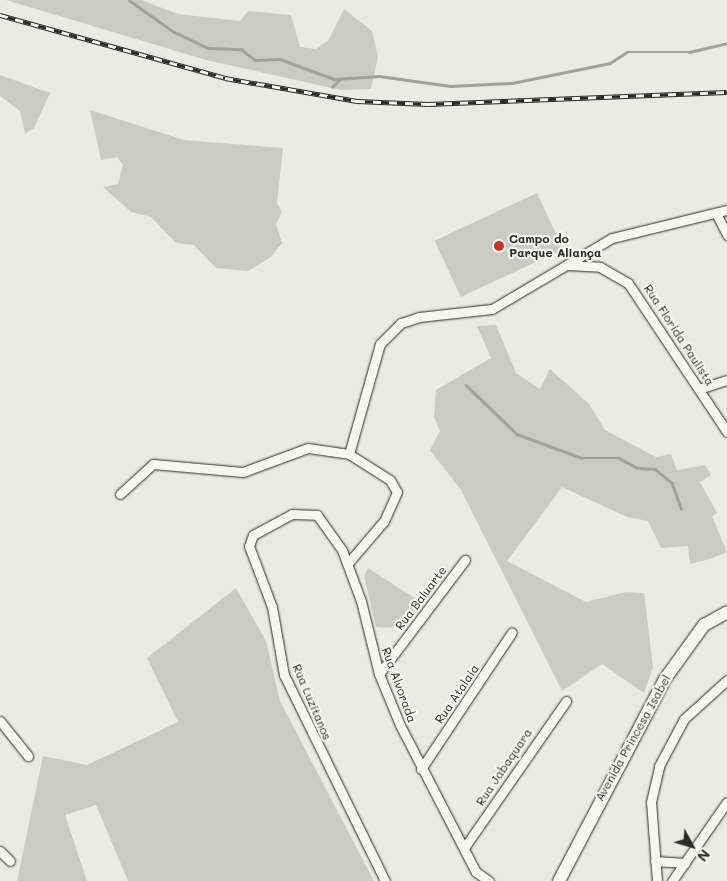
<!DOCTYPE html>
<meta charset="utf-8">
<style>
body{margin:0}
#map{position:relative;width:727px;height:881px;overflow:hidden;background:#eaeae6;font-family:Mali,sans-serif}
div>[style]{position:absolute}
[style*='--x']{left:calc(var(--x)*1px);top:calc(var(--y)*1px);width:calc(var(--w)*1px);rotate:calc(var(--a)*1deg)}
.green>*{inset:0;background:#cacac7;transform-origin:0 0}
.stream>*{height:2.5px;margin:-1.25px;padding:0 1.25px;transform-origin:1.25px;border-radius:1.25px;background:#a1a19e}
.roads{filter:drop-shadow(0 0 1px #2b2b2b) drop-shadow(0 0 1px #2b2b2b)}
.street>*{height:9px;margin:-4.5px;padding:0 4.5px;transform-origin:4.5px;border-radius:4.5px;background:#f6f6f2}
.secondary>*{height:12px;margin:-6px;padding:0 6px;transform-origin:6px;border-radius:6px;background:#f6f6f2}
.rail>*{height:4.5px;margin-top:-2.25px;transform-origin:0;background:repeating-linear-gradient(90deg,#f6f6f2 0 8px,#2b2b2b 0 16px);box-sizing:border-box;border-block:1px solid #2b2b2b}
.dots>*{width:14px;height:14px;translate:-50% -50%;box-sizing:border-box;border:2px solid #f6f6f2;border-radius:50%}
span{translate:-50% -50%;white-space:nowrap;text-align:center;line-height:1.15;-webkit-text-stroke:4.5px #f6f6f2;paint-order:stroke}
.poi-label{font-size:12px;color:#2b2b2b;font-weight:700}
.left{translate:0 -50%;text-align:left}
.street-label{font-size:12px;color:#2b2b2b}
.north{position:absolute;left:667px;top:821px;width:50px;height:50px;-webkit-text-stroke:4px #f6f6f2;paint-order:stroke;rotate:129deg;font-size:14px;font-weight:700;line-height:20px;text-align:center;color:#2b2b2b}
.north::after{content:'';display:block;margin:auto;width:18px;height:22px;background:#2b2b2b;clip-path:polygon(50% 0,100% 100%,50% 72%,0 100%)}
</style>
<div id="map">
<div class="green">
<div style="clip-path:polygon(6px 0,141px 0,178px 14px,240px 21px,248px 11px,291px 15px,300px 47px,316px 49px,328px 41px,344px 9px,372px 31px,378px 57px,371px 89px,341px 90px,206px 60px)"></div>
<div style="clip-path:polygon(0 75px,50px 93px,34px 128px,25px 134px,20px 111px,0 96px)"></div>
<div style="clip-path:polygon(90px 110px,184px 140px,283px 148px,277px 203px,282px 212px,276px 224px,282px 243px,271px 257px,248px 271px,216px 268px,194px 245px,176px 243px,151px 217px,131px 212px,103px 187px,118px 184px,123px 165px,117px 157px,101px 160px)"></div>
<div style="left:537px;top:193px;width:62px;height:113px;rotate:65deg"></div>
<div style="clip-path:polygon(496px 325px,516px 373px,540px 389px,550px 369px,589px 404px,605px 430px,656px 457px,671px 454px,677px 470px,705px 465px,711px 475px,700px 482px,717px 513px,712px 516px,727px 552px,710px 559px,690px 564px,688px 546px,661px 548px,648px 521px,627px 517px,562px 487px,507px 561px,586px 602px,626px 592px,644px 593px,653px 667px,644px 693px,602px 664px,562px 691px,461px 490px,430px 450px,440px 431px,434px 417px,436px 390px,491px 358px,477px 326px)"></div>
<div style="clip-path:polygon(368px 568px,422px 603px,400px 628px,376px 627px,364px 576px)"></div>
<div style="clip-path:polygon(236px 588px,266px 641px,280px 701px,374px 881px,128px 881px,96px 805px,65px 815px,87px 881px,17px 881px,43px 756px,87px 765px,178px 722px,147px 658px)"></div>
</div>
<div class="stream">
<div style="--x:129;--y:0;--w:55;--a:35.4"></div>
<div style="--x:174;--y:32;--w:38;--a:25"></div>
<div style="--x:209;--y:48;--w:32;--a:2"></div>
<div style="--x:241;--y:49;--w:18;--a:38"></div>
<div style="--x:255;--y:60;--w:25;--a:-2"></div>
<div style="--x:280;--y:59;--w:58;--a:20.3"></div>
<div style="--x:334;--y:79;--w:45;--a:-3.8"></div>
<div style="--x:379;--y:76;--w:72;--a:8"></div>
<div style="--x:450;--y:86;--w:62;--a:-2.8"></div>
<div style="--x:512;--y:83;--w:100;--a:-11.5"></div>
<div style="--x:610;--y:63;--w:20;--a:-33"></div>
<div style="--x:627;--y:52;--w:62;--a:0"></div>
<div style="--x:689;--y:52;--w:39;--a:-13"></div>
<div style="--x:332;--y:87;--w:11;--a:-45"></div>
<div style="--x:466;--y:385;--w:71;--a:43.9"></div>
<div style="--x:517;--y:434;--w:69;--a:20.3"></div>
<div style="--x:582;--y:458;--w:37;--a:0"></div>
<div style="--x:619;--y:458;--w:21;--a:28"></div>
<div style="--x:638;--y:468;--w:17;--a:3"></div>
<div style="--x:655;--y:469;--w:22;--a:39"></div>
<div style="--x:672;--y:483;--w:27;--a:70"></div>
</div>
<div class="roads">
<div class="street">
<div style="--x:716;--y:213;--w:25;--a:63"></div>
<div style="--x:567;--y:265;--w:33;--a:3"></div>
<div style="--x:600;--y:267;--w:32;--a:30"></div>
<div style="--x:628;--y:283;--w:179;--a:56.4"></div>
<div style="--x:699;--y:389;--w:29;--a:-18"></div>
<div style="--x:349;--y:454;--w:114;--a:-74.3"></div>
<div style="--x:380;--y:344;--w:30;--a:-45"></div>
<div style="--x:401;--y:323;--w:19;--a:-18"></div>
<div style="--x:419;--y:317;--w:73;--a:-6.3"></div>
<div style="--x:492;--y:309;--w:139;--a:-30.6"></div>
<div style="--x:612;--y:238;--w:118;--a:-13.7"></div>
<div style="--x:120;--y:494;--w:45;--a:-42.3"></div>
<div style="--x:153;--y:464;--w:90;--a:5.1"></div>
<div style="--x:243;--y:472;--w:69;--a:-20.3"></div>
<div style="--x:308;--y:448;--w:41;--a:8.3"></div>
<div style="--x:349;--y:454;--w:49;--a:32.4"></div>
<div style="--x:390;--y:480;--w:14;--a:60"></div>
<div style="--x:397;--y:492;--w:32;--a:114"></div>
<div style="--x:384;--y:521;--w:55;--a:130.6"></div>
<div style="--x:379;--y:674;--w:143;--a:-53"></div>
<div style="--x:0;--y:721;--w:45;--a:51.3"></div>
<div style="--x:421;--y:769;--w:164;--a:-56.4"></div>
<div style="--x:464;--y:848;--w:179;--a:-55.2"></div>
<div style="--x:0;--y:851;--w:14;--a:45"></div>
<div style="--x:655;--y:861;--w:30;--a:4"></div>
<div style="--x:385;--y:881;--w:229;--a:-116.1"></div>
<div style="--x:284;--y:675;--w:69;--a:-100"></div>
<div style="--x:272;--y:607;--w:65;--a:-110.7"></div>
<div style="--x:249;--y:546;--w:12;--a:-70"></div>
<div style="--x:253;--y:535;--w:44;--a:-28.3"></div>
<div style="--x:292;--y:514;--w:25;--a:2"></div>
<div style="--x:317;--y:515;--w:43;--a:54.5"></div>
<div style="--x:342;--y:550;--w:54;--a:69.6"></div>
<div style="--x:361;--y:601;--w:75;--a:76.1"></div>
<div style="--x:379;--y:674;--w:55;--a:67.6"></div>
<div style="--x:400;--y:725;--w:165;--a:62.7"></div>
<div style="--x:476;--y:872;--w:16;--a:35"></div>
<div style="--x:657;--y:881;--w:79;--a:-94.3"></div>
<div style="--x:651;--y:802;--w:37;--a:-77"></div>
<div style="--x:659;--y:766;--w:53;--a:-62"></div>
<div style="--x:684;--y:719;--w:58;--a:-42.2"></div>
<div style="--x:672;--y:881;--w:96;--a:-55.2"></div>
</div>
<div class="secondary">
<div style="--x:559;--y:881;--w:228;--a:-62.3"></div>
<div style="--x:665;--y:679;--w:67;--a:-54.2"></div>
<div style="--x:704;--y:625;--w:26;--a:-29"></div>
</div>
</div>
<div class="rail">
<div style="--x:0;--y:15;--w:234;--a:15.6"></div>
<div style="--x:225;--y:78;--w:134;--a:9.9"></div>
<div style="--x:357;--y:101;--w:71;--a:2.4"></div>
<div style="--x:428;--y:104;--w:299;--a:-2.3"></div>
</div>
<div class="dots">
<div style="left:499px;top:246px;background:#c8321e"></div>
</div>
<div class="poi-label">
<span class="left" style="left:509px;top:246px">Campo do<br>Parque Aliança</span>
</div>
<div class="street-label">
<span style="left:679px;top:335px;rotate:57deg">Rua Florida Paulista</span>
<span style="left:421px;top:598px;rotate:-53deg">Rua Baluarte</span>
<span style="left:399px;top:685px;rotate:70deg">Rua Alvorada</span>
<span style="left:457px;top:694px;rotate:-56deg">Rua Atalaia</span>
<span style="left:312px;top:702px;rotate:67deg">Rua Luzitanos</span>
<span style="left:633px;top:738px;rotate:-61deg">Avenida Princesa Isabel</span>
<span style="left:504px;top:767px;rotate:-56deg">Rua Jabaquara</span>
</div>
<div class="north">N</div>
</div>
